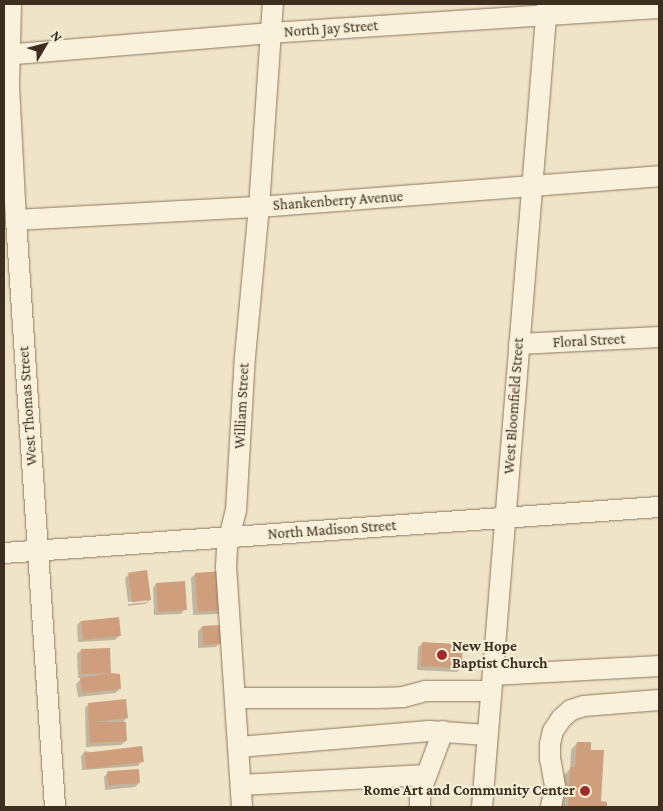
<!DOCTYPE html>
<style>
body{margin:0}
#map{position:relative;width:663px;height:811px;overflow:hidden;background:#f0e4c8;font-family:"Crimson Pro",serif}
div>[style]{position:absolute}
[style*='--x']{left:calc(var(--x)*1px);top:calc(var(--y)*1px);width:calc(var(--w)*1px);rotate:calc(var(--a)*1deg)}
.shadow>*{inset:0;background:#0003}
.building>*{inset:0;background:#cf9f7d;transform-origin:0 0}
.roads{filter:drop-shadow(0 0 1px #8d765c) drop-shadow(0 0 1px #8d765c)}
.minor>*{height:20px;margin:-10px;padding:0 10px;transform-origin:10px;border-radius:10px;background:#faf1dc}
.dots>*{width:14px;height:14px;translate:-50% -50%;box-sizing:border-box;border:2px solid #f7eed8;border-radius:50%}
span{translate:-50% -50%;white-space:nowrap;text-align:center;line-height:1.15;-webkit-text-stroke:4px #f7eed8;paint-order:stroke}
.street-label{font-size:15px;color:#3d2e20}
.poi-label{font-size:15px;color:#3d2e20;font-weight:700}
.left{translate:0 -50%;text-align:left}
.right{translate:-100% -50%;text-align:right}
.frame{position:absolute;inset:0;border:5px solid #3d2e20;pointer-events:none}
.north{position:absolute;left:20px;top:20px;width:50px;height:50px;-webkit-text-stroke:4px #f7eed8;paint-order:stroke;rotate:53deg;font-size:14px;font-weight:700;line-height:20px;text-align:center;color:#3d2e20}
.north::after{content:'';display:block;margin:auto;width:18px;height:22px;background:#3d2e20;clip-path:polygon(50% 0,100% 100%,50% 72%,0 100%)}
</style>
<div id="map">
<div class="shadow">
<div style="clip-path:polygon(221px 572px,219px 614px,193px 615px,191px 578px,195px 574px)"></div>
<div style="clip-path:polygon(129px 574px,150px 600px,145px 604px,128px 606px,128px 604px,147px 602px,147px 599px,128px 602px,125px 578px)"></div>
<div style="clip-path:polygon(157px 583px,185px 609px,181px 614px,154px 615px,153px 588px)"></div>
<div style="clip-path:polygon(81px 621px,120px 635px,115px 640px,78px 642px,77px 625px)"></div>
<div style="clip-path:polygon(202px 627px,220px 643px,216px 647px,198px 648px,198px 631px)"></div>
<div style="clip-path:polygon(423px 643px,461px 668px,457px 672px,417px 670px,418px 647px)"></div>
<div style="clip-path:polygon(109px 649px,110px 674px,120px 689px,115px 693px,78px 697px,76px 684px,82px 678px,78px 678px,77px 654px,81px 650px)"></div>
<div style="clip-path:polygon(89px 704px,127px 718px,122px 723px,126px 741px,121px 745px,86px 747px,85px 708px)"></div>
<div style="clip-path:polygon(577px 743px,600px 803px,606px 803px,605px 807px,562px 807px,564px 775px,570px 769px,571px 750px)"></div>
<div style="clip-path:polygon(85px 751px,142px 761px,138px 766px,82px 770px,81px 756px)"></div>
<div style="clip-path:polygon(108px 772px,139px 783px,135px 787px,105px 790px,104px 777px)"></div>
</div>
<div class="building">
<div style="left:147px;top:570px;width:30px;height:19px;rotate:82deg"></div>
<div style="left:222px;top:571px;width:39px;height:27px;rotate:86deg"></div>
<div style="left:185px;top:581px;width:29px;height:29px;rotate:86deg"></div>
<div style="left:119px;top:617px;width:19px;height:38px;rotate:84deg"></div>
<div style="left:221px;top:625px;width:19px;height:19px;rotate:87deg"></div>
<div style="left:422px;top:642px;width:41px;height:24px;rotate:3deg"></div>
<div style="clip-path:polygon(110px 648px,111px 673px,120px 674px,121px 689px,82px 693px,80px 678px,111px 673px,81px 674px,81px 649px)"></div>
<div style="clip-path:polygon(126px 699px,128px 718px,93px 722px,126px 722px,127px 741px,90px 743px,88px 703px)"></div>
<div style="clip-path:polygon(577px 742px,591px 742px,591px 750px,604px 750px,601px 801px,607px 802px,607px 807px,568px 806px,570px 767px,575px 767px)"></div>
<div style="left:142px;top:746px;width:16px;height:58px;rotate:83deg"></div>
<div style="left:139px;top:769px;width:14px;height:32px;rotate:86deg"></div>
</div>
<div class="roads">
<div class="minor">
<div style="--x:11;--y:4;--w:82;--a:91.4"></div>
<div style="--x:9;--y:86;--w:134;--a:87"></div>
<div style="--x:16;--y:220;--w:588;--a:86.2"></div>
<div style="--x:4;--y:55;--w:267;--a:-4.7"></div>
<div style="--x:270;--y:33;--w:390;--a:-3.7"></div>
<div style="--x:16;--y:220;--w:243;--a:-3.1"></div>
<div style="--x:259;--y:207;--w:401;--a:-4.4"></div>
<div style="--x:519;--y:344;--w:140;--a:-2.9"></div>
<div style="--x:4;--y:553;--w:657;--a:-4.02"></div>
<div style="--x:493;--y:675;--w:166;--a:-3.1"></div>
<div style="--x:235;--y:698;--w:143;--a:0"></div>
<div style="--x:378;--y:698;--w:25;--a:-2"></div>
<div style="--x:403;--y:697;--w:24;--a:-15"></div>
<div style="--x:426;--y:691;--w:65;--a:0"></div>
<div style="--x:239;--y:747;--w:191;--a:-4.8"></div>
<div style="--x:429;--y:731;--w:58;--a:3.9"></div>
<div style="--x:241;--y:785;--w:185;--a:-3.1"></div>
<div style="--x:242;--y:807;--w:241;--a:-93.8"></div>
<div style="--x:226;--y:567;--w:21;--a:-87"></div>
<div style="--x:227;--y:546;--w:36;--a:-76"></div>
<div style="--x:236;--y:511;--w:154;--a:-86.7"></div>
<div style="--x:245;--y:357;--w:151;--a:-84.7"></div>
<div style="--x:259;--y:207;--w:203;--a:-86.1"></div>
<div style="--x:420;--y:807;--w:14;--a:-90"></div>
<div style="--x:420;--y:793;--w:66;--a:-69.6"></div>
<div style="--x:482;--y:807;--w:806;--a:-85.37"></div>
<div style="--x:551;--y:807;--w:21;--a:-79"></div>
<div style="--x:555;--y:786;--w:27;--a:-100"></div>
<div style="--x:550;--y:759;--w:15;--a:-90"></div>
<div style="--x:550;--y:744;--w:13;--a:-77"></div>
<div style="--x:553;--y:731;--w:14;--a:-56"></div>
<div style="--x:561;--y:719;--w:13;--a:-42"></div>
<div style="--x:571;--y:710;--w:14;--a:-17"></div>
<div style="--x:584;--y:706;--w:75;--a:-4.6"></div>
</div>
</div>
<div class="dots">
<div style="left:442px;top:655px;background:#9e2a2b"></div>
<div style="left:585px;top:791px;background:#9e2a2b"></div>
</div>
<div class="street-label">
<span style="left:331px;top:29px;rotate:-4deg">North Jay Street</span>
<span style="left:338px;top:201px;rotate:-4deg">Shankenberry Avenue</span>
<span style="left:589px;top:341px;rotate:-3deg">Floral Street</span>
<span style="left:28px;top:406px;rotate:-94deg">West Thomas Street</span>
<span style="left:242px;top:406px;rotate:-87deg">William Street</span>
<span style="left:514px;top:406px;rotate:-86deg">West Bloomfield Street</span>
<span style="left:332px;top:530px;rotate:-4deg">North Madison Street</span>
</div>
<div class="poi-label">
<span class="left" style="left:452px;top:655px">New Hope<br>Baptist Church</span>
<span class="right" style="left:575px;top:791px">Rome Art and Community Center</span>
</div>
<div class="frame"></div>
<div class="north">N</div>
</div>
